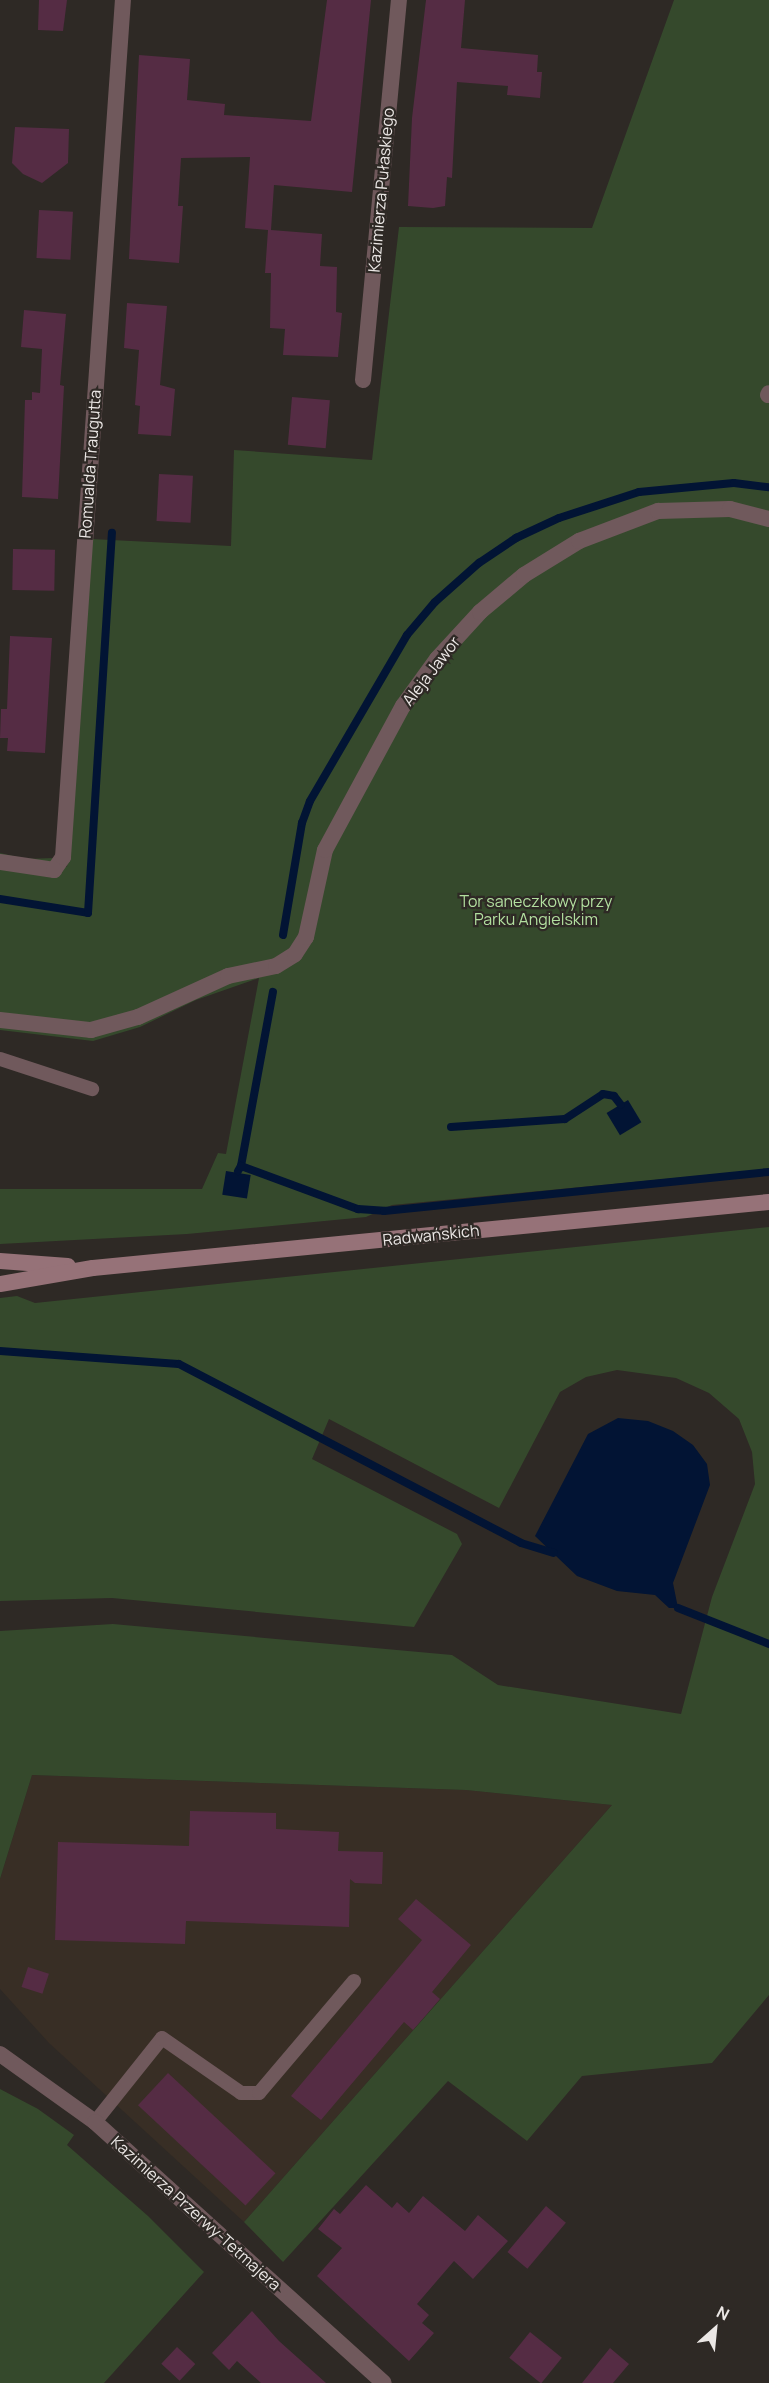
<!DOCTYPE html>
<meta charset="utf-8">
<style>
body{margin:0}
#map{position:relative;width:769px;height:2383px;overflow:hidden;background:#2e2925;font-family:Manrope,sans-serif}
div>[style]{position:absolute}
[style*='--x']{left:calc(var(--x)*1px);top:calc(var(--y)*1px);width:calc(var(--w)*1px);rotate:calc(var(--a)*1deg)}
.built>*{inset:0;background:#382e25}
.green>*{inset:0;background:#35492c}
.water>*{inset:0;background:#021434;transform-origin:0 0}
.stream>*{height:8px;margin:-4px;padding:0 4px;transform-origin:4px;border-radius:4px;background:#021434}
.building>*{inset:0;background:#552c44;transform-origin:0 0}
.service>*{height:14px;margin:-7px;padding:0 7px;transform-origin:7px;border-radius:7px;background:#70595c}
.pedestrian>*{height:16px;margin:-8px;padding:0 8px;transform-origin:8px;border-radius:8px;background:#70595c}
.minor>*{height:16px;margin:-8px;padding:0 8px;transform-origin:8px;border-radius:8px;background:#70595c}
.tertiary>*{height:16px;margin:-8px;padding:0 8px;transform-origin:8px;border-radius:8px;background:#70595c}
.secondary>*{height:16px;margin:-8px;padding:0 8px;transform-origin:8px;border-radius:8px;background:#967278}
span{translate:-50% -50%;white-space:nowrap;text-align:center;line-height:1.15;-webkit-text-stroke:4.5px #2e2925;paint-order:stroke}
.street-label{font-size:16px;color:#ebe7e5}
.park-label{font-size:16px;color:#b2df9f}
.north{position:absolute;left:685px;top:2299px;width:60px;height:60px;-webkit-text-stroke:4px #2e2925;paint-order:stroke;rotate:27deg;font-size:16px;font-weight:700;line-height:24px;text-align:center;color:#ebe7e5}
.north::after{content:'';display:block;margin:auto;width:21px;height:27px;background:#ebe7e5;clip-path:polygon(50% 0,100% 100%,50% 72%,0 100%)}
</style>
<div id="map">
<div class="built">
<div style="clip-path:polygon(32px 1775px,467px 1790px,612px 1805px,244px 2222px,49px 2043px,0 1989px,0 1879px)"></div>
</div>
<div class="green">
<div style="clip-path:polygon(674px 0,769px 0,769px 1169px,392px 1205px,366px 1217px,187px 1234px,0 1244px,0 1189px,202px 1189px,218px 1153px,226px 1154px,259px 978px,196px 1000px,140px 1027px,93px 1041px,0 1030px,0 853px,26px 859px,54px 858px,67px 867px,91px 539px,231px 546px,234px 450px,372px 460px,399px 227px,592px 228px)"></div>
<div style="clip-path:polygon(769px 1227px,769px 1995px,712px 2063px,582px 2076px,527px 2141px,448px 2081px,283px 2262px,244px 2222px,612px 1805px,466px 1790px,32px 1775px,0 1879px,0 1631px,113px 1624px,452px 1655px,498px 1685px,681px 1714px,712px 1597px,755px 1484px,752px 1452px,739px 1419px,709px 1393px,676px 1378px,617px 1370px,586px 1377px,560px 1392px,499px 1508px,329px 1419px,312px 1459px,457px 1534px,462px 1544px,414px 1627px,112px 1598px,0 1601px,0 1298px,17px 1296px,35px 1303px)"></div>
<div style="clip-path:polygon(0 2089px,38px 2109px,74px 2135px,67px 2145px,148px 2216px,204px 2272px,104px 2383px,0 2383px)"></div>
</div>
<div class="water">
<div style="left:628px;top:1100px;width:26px;height:25px;rotate:59deg"></div>
<div style="left:226px;top:1171px;width:25px;height:24px;rotate:9deg"></div>
<div style="clip-path:polygon(618px 1418px,648px 1421px,673px 1431px,693px 1445px,707px 1464px,710px 1485px,673px 1583px,678px 1608px,669px 1608px,655px 1595px,617px 1591px,577px 1576px,535px 1536px,588px 1434px)"></div>
</div>
<div class="stream">
<div style="--x:0;--y:899;--w:89;--a:9"></div>
<div style="--x:88;--y:913;--w:381;--a:-86.4"></div>
<div style="--x:283;--y:935;--w:114;--a:-80.4"></div>
<div style="--x:302;--y:823;--w:23;--a:-70"></div>
<div style="--x:310;--y:801;--w:192;--a:-59.7"></div>
<div style="--x:407;--y:635;--w:43;--a:-49.7"></div>
<div style="--x:435;--y:602;--w:59;--a:-41.6"></div>
<div style="--x:479;--y:563;--w:45;--a:-34"></div>
<div style="--x:516;--y:538;--w:47;--a:-24.9"></div>
<div style="--x:559;--y:518;--w:84;--a:-18"></div>
<div style="--x:639;--y:492;--w:95;--a:-5.4"></div>
<div style="--x:734;--y:483;--w:35;--a:7"></div>
<div style="--x:451;--y:1127;--w:114;--a:-4"></div>
<div style="--x:565;--y:1119;--w:45;--a:-33.3"></div>
<div style="--x:603;--y:1094;--w:11;--a:10"></div>
<div style="--x:614;--y:1096;--w:11;--a:52"></div>
<div style="--x:241;--y:1166;--w:177;--a:-79.6"></div>
<div style="--x:238;--y:1171;--w:6;--a:-59"></div>
<div style="--x:241;--y:1166;--w:125;--a:20.2"></div>
<div style="--x:358;--y:1209;--w:26;--a:4"></div>
<div style="--x:384;--y:1211;--w:387;--a:-5.8"></div>
<div style="--x:0;--y:1351;--w:179;--a:4.2"></div>
<div style="--x:179;--y:1364;--w:386;--a:27.6"></div>
<div style="--x:521;--y:1543;--w:34;--a:17"></div>
<div style="--x:678;--y:1608;--w:98;--a:21.6"></div>
</div>
<div class="building">
<div style="clip-path:polygon(39px 0,67px 0,63px 31px,38px 30px)"></div>
<div style="clip-path:polygon(327px 0,371px 0,352px 192px,274px 185px,271px 230px,322px 234px,320px 266px,337px 267px,336px 312px,342px 313px,338px 357px,283px 355px,285px 329px,270px 328px,271px 273px,265px 273px,268px 230px,245px 228px,250px 157px,181px 158px,178px 206px,183px 206px,179px 263px,129px 259px,139px 55px,190px 59px,187px 100px,225px 104px,224px 115px,311px 121px)"></div>
<div style="clip-path:polygon(426px 0,465px 0,461px 48px,538px 55px,537px 72px,542px 72px,540px 98px,507px 95px,508px 86px,457px 82px,452px 178px,447px 177px,445px 206px,433px 208px,408px 206px,412px 118px)"></div>
<div style="clip-path:polygon(15px 127px,69px 129px,68px 163px,42px 183px,23px 174px,12px 163px)"></div>
<div style="left:39px;top:210px;width:34px;height:48px;rotate:3deg"></div>
<div style="clip-path:polygon(127px 303px,167px 306px,160px 385px,175px 389px,171px 436px,138px 434px,140px 406px,135px 405px,139px 350px,124px 348px)"></div>
<div style="clip-path:polygon(24px 310px,66px 314px,60px 385px,64px 386px,58px 499px,22px 497px,25px 400px,32px 400px,32px 392px,40px 393px,42px 349px,21px 347px)"></div>
<div style="left:292px;top:397px;width:38px;height:48px;rotate:5deg"></div>
<div style="left:159px;top:474px;width:34px;height:47px;rotate:3deg"></div>
<div style="left:13px;top:549px;width:42px;height:41px;rotate:1deg"></div>
<div style="clip-path:polygon(10px 636px,52px 638px,45px 753px,7px 751px,8px 738px,0 738px,1px 709px,7px 709px)"></div>
<div style="clip-path:polygon(190px 1811px,276px 1813px,276px 1829px,339px 1832px,338px 1851px,383px 1852px,382px 1884px,355px 1883px,350px 1879px,349px 1927px,186px 1921px,185px 1944px,55px 1940px,58px 1842px,189px 1846px)"></div>
<div style="clip-path:polygon(416px 1899px,471px 1945px,432px 1992px,440px 1999px,413px 2030px,404px 2022px,321px 2120px,291px 2096px,422px 1940px,398px 1919px)"></div>
<div style="left:28px;top:1967px;width:22px;height:21px;rotate:18deg"></div>
<div style="left:168px;top:2073px;width:147px;height:44px;rotate:43deg"></div>
<div style="clip-path:polygon(366px 2185px,392px 2208px,397px 2202px,409px 2213px,423px 2196px,465px 2231px,478px 2215px,508px 2241px,473px 2279px,454px 2261px,417px 2304px,429px 2315px,422px 2323px,434px 2333px,409px 2361px,317px 2276px,342px 2248px,318px 2229px,334px 2209px,340px 2214px)"></div>
<div style="left:546px;top:2206px;width:26px;height:60px;rotate:40deg"></div>
<div style="clip-path:polygon(252px 2311px,279px 2341px,326px 2383px,261px 2383px,237px 2361px,229px 2370px,212px 2353px)"></div>
<div style="left:530px;top:2332px;width:41px;height:33px;rotate:39deg"></div>
<div style="left:177px;top:2347px;width:25px;height:23px;rotate:43deg"></div>
<div style="clip-path:polygon(610px 2348px,629px 2364px,613px 2383px,582px 2383px)"></div>
</div>
<div class="service">
<div style="--x:0;--y:1059;--w:97;--a:18.1"></div>
<div style="--x:95;--y:2122;--w:107;--a:-51.4"></div>
<div style="--x:162;--y:2038;--w:96;--a:34.8"></div>
<div style="--x:241;--y:2093;--w:18;--a:0"></div>
<div style="--x:259;--y:2093;--w:147;--a:-49.7"></div>
</div>
<div class="pedestrian">
<div style="--x:768;--y:395;--w:2;--a:-63"></div>
<div style="--x:0;--y:1020;--w:92;--a:6.3"></div>
<div style="--x:91;--y:1030;--w:49;--a:-15.5"></div>
<div style="--x:138;--y:1017;--w:99;--a:-24.5"></div>
<div style="--x:228;--y:976;--w:49;--a:-11.8"></div>
<div style="--x:276;--y:966;--w:22;--a:-32"></div>
<div style="--x:295;--y:954;--w:20;--a:-57"></div>
<div style="--x:306;--y:937;--w:89;--a:-77.7"></div>
<div style="--x:325;--y:850;--w:164;--a:-61.6"></div>
<div style="--x:403;--y:706;--w:58;--a:-54.1"></div>
<div style="--x:437;--y:659;--w:64;--a:-47.5"></div>
<div style="--x:480;--y:612;--w:57;--a:-40.1"></div>
<div style="--x:524;--y:575;--w:65;--a:-31.7"></div>
<div style="--x:579;--y:541;--w:85;--a:-20.8"></div>
<div style="--x:658;--y:511;--w:72;--a:-1.6"></div>
<div style="--x:730;--y:509;--w:40;--a:14.4"></div>
</div>
<div class="minor">
<div style="--x:363;--y:380;--w:382;--a:-84.6"></div>
<div style="--x:0;--y:862;--w:55;--a:8.4"></div>
<div style="--x:54;--y:870;--w:16;--a:-55"></div>
<div style="--x:63;--y:857;--w:859;--a:-86"></div>
</div>
<div class="tertiary">
<div style="--x:0;--y:2054;--w:117;--a:35.6"></div>
<div style="--x:95;--y:2122;--w:389;--a:42.1"></div>
</div>
<div class="secondary">
<div style="--x:0;--y:1261;--w:68;--a:4.2"></div>
<div style="--x:0;--y:1284;--w:94;--a:-9.8"></div>
<div style="--x:93;--y:1268;--w:679;--a:-5.58"></div>
</div>
<div class="street-label">
<span style="left:381px;top:190px;rotate:-85deg">Kazimierza Pułaskiego</span>
<span style="left:90px;top:464px;rotate:-86deg">Romualda Traugutta</span>
<span style="left:431px;top:671px;rotate:-52deg">Aleja Jawor</span>
<span style="left:431px;top:1235px;rotate:-6deg">Radwańskich</span>
<span style="left:196px;top:2213px;rotate:42deg">Kazimierza Przerwy-Tetmajera</span>
</div>
<div class="park-label">
<span style="left:536px;top:910px">Tor saneczkowy przy<br>Parku Angielskim</span>
</div>
<div class="north">N</div>
</div>
